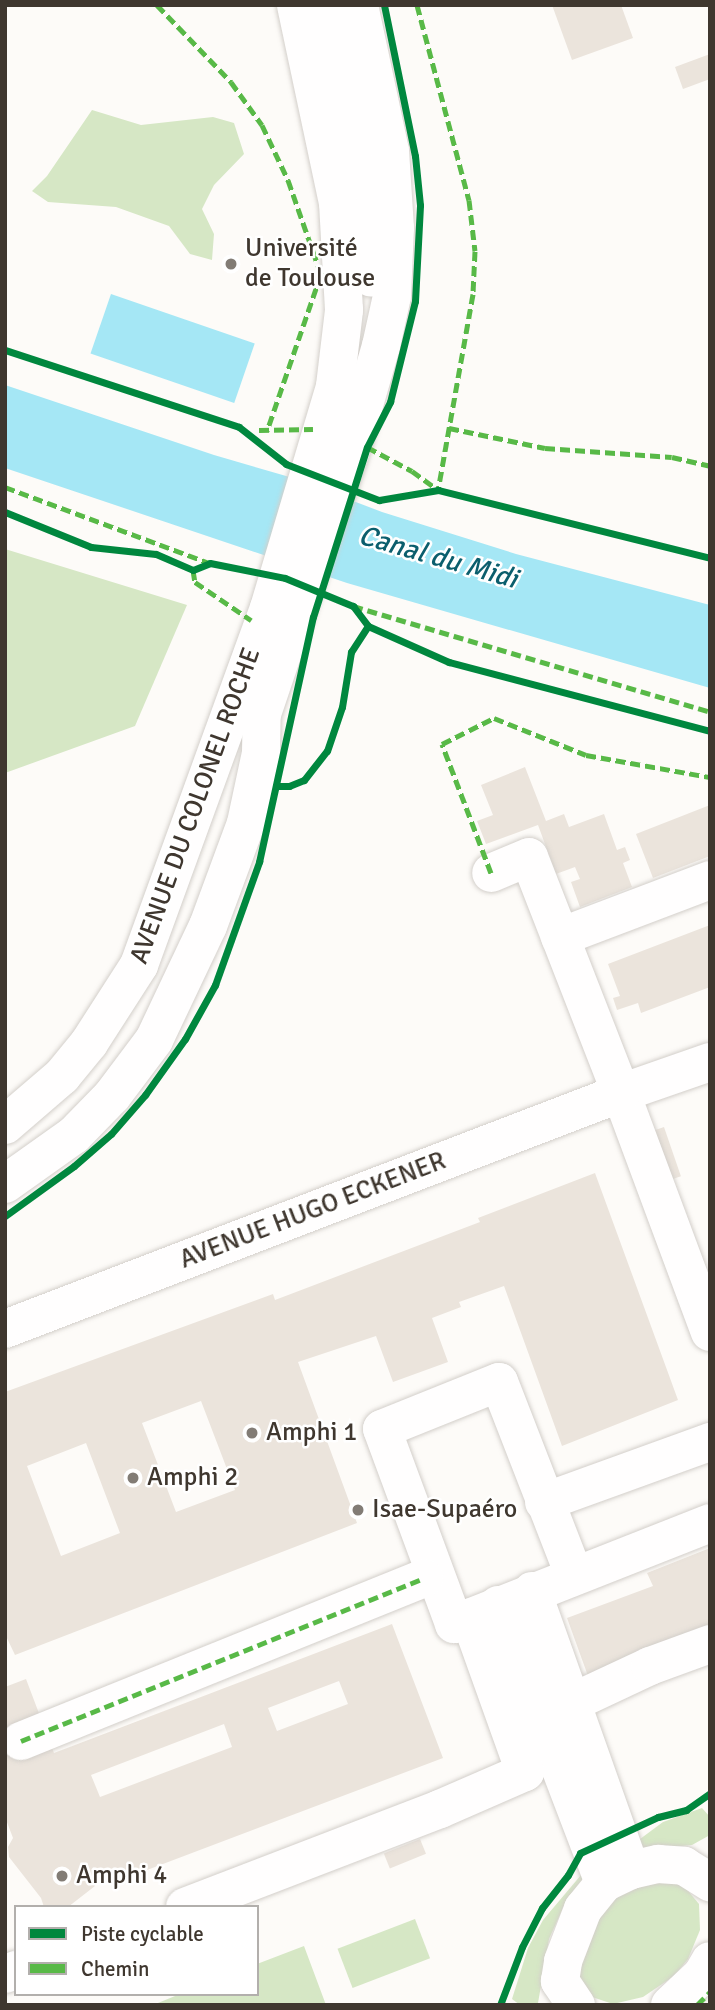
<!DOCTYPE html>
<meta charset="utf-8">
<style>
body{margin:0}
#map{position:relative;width:715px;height:2010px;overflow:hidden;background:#fdfbf8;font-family:Signika,sans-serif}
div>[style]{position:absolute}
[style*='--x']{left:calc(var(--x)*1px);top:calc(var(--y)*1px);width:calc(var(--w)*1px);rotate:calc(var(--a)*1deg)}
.green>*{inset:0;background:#d6e7c5;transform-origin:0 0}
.water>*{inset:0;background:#a5e7f5;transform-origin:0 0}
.building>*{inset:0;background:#ebe4dc;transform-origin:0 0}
.roads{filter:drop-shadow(0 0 2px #d3cfca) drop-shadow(0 0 2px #d3cfca)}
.minor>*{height:38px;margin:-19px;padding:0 19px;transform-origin:19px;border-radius:19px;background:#fffefe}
.quiet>*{height:5px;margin-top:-2.5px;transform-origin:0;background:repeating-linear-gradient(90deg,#58b947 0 10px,transparent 0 15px)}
.cycleway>*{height:7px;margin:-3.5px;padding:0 3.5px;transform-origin:3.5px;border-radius:3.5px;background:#00873e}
.dots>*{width:19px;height:19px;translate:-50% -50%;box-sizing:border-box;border:4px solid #fff;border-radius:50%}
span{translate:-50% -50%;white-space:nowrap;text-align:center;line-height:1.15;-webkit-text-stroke:5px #fff;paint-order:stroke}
.poi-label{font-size:26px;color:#3f372f}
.left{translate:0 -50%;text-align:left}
.street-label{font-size:26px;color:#3f372f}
.water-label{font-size:28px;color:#0b5e6d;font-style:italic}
.frame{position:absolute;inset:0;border:7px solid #3f372f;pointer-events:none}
.legend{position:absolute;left:14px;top:1905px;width:245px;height:91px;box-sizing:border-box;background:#fff;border:2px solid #b2afac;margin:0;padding:9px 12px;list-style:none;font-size:21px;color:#3f372f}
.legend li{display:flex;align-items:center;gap:14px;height:35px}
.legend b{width:35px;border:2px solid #b2afac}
</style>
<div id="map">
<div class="green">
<div style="clip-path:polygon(92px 110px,141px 125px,213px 117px,234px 123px,244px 154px,214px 185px,202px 209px,214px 234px,212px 260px,190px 254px,169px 226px,116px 207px,48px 202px,32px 191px,47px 176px)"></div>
<div style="clip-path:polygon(5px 549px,187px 605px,135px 726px,5px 773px)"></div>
<div style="clip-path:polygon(702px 1808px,710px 1817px,710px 1835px,692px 1845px,648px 1849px,632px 1845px,663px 1822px)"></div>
<div style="clip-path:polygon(587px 1868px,589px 1873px,563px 1908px,549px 1939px,538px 2003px,520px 2005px,512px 1999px,528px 1948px,543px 1920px)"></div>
<div style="clip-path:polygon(666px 1879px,684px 1886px,699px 1904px,700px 1930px,688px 1959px,674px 1976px,643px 1997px,613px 2004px,592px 1997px,580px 1982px,579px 1950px,609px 1903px,623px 1893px)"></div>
<div style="left:415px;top:1919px;width:42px;height:83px;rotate:69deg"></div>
<div style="clip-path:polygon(304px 1946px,326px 2005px,153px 2005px,180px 1994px,257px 1994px,257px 1964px)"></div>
</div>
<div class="water">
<div style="left:111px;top:294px;width:152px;height:63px;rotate:19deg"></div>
<div style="clip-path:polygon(5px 385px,214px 455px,293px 478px,382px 512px,516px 554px,710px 605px,710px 688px,347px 583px,5px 468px)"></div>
</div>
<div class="building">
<div style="clip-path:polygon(552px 5px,621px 5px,633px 38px,572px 60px)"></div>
<div style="clip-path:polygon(710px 54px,710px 79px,683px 89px,675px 67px)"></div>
<div style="clip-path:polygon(525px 767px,546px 821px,564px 814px,569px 827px,604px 814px,617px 850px,625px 847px,630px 860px,623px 863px,632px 887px,580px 907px,571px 882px,580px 879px,575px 867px,556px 874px,538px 825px,486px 844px,477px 821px,493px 815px,481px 785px)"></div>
<div style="clip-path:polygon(710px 805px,710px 856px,653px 878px,636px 834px)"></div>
<div style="clip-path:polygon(710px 925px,710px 987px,641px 1013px,638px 1003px,617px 1010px,613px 998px,620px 996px,608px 964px)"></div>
<div style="left:664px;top:1127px;width:52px;height:25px;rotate:71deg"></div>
<div style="clip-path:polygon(evenodd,595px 1173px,678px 1400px,562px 1446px,504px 1286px,459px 1302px,461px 1307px,432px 1318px,448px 1362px,393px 1382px,376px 1336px,298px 1362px,357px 1523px,15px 1655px,5px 1634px,5px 1392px,273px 1294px,275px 1300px,480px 1222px,478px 1218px,595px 1173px,201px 1401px,235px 1490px,176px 1512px,142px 1423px,201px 1401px,595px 1173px,86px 1443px,120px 1533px,61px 1556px,27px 1466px,86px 1443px)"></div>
<div style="clip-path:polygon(710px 1548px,710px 1629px,588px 1676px,567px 1618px,653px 1586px,647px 1573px)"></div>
<div style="clip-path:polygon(evenodd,392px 1624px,443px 1758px,118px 1881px,113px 1868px,97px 1875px,95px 1886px,68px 1907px,44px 1907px,41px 1898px,9px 1857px,8px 1847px,13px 1838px,5px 1817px,5px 1687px,26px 1679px,54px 1753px,392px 1624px,339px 1681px,348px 1704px,277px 1731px,268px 1708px,339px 1681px,392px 1624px,224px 1724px,232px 1747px,100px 1797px,91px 1775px,224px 1724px)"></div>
<div style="left:420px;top:1839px;width:16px;height:39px;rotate:68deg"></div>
</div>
<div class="roads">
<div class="minor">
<div style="--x:329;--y:5;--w:183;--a:79.6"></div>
<div style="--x:362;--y:185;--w:93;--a:84.5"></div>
<div style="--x:560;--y:937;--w:160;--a:-20.8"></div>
<div style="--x:710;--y:1062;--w:94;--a:160.8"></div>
<div style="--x:621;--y:1093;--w:255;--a:69.6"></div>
<div style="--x:5;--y:1125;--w:75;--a:-40.7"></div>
<div style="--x:62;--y:1076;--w:43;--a:-50.7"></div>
<div style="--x:89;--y:1043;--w:93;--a:-57.3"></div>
<div style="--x:139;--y:965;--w:380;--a:-70"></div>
<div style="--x:269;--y:608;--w:232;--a:-73.4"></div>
<div style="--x:335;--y:386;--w:77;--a:-83.2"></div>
<div style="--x:344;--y:310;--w:107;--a:-93.2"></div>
<div style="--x:338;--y:203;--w:202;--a:-102"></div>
<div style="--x:5;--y:1184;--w:85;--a:-35.4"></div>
<div style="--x:74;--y:1135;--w:54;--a:-45.7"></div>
<div style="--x:112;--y:1096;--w:70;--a:-53.1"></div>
<div style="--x:154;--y:1040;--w:126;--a:-64.7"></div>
<div style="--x:208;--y:926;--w:110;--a:-69.7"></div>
<div style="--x:246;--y:823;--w:72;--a:-77.9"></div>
<div style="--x:261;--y:753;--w:39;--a:-89"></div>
<div style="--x:262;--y:714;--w:289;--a:-71.4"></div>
<div style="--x:354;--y:440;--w:98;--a:-74"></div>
<div style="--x:381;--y:346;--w:51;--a:-77.6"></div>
<div style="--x:392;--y:296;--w:68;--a:-87.5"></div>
<div style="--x:395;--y:228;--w:77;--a:-93.7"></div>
<div style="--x:390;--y:151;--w:149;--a:-102"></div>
<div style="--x:5;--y:1329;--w:660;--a:-20.96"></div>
<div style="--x:621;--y:1093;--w:253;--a:-111.3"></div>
<div style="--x:529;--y:857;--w:41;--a:157.2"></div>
<div style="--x:544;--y:1502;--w:177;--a:-19.9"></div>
<div style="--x:574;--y:1575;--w:207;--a:-111.2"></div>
<div style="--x:499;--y:1382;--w:126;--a:158.1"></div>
<div style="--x:382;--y:1429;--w:208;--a:69.7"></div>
<div style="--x:454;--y:1624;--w:275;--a:-21.5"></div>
<div style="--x:532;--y:1591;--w:296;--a:70.5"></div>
<div style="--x:498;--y:1605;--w:298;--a:69.1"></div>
<div style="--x:571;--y:1703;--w:87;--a:-25.1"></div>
<div style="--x:650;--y:1666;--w:64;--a:-20.1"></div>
<div style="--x:21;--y:1741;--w:435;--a:-22"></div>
<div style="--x:185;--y:1907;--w:273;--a:-21"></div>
<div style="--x:440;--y:1809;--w:93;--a:-23.5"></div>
<div style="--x:525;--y:1772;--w:164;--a:-109.7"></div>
<div style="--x:5;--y:1974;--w:12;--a:-20"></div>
<div style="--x:576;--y:2005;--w:29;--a:-124"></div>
<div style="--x:560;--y:1981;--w:20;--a:-81"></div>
<div style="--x:563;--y:1961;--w:56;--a:-69"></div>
<div style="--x:583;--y:1909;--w:33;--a:-51"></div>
<div style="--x:604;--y:1883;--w:30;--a:-26"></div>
<div style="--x:631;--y:1870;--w:28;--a:-13"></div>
<div style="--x:658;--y:1864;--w:26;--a:4"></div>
<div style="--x:684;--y:1866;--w:31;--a:32"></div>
<div style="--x:670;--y:2005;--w:44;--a:-43.2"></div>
<div style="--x:702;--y:1975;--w:16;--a:-60"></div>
</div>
</div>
<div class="quiet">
<div style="--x:157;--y:5;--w:107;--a:46.1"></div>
<div style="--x:231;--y:82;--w:53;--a:54.2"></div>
<div style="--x:262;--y:125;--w:61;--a:64.7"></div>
<div style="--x:288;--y:180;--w:100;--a:70.7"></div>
<div style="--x:321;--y:274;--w:166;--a:109"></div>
<div style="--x:417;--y:5;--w:202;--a:75.1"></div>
<div style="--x:469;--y:200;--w:51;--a:83.3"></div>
<div style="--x:475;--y:251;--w:43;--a:92.7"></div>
<div style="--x:473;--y:294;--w:199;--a:100.1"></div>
<div style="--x:449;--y:428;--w:98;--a:11.8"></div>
<div style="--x:545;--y:448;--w:127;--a:4.1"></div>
<div style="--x:672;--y:457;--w:39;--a:13"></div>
<div style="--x:259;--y:430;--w:54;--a:-1.1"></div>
<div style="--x:367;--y:447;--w:51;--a:28.1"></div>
<div style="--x:412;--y:471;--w:32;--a:36"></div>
<div style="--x:5;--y:487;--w:218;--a:20.4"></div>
<div style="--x:193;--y:570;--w:12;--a:81"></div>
<div style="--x:195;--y:582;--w:68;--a:34.2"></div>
<div style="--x:353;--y:606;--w:372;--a:16.5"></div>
<div style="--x:491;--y:873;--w:138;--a:-110.8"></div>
<div style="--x:442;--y:744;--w:58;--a:-26.6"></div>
<div style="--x:494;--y:718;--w:99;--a:21.9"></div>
<div style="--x:586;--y:755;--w:126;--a:10.1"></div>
<div style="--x:21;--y:1741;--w:435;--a:-22"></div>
<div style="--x:697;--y:2005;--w:18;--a:-45"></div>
</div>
<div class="cycleway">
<div style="--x:5;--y:350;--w:246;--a:18.2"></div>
<div style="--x:239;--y:427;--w:60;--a:38.2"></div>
<div style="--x:286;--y:464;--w:100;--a:21.2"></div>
<div style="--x:379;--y:500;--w:60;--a:-9.6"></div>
<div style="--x:438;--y:490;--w:280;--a:14"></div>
<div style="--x:5;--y:512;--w:93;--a:22.1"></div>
<div style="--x:91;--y:547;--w:65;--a:6.1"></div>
<div style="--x:156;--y:554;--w:40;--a:23.4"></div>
<div style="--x:193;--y:570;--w:18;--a:-22"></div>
<div style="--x:210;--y:563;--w:76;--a:11.3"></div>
<div style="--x:285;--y:578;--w:74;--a:22.4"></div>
<div style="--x:353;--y:606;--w:25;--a:53"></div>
<div style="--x:368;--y:626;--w:89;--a:24"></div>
<div style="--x:449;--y:662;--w:270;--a:14.8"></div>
<div style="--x:276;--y:786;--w:13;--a:0"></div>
<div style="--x:289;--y:786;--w:16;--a:-22"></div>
<div style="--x:304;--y:780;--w:37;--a:-52"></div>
<div style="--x:327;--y:751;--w:46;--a:-71.2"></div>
<div style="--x:342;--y:707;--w:56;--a:-80.7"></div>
<div style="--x:351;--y:652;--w:31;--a:-57"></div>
<div style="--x:5;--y:1216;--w:85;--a:-35.9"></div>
<div style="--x:74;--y:1166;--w:49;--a:-40.9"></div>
<div style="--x:111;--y:1134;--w:52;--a:-48.9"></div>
<div style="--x:145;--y:1095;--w:69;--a:-54.5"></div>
<div style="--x:185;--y:1039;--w:62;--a:-60.9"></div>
<div style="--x:215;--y:985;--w:131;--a:-70.3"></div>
<div style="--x:259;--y:862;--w:251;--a:-77.6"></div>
<div style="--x:313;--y:617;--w:178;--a:-72.4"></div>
<div style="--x:367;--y:447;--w:51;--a:-62.9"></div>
<div style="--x:390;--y:402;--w:104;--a:-76.1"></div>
<div style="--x:415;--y:301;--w:96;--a:-87"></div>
<div style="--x:420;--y:205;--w:49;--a:-95.8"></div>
<div style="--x:415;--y:156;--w:154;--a:-101.6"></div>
<div style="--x:500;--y:2005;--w:62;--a:-69.2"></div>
<div style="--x:522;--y:1947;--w:44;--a:-62.9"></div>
<div style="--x:542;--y:1908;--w:42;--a:-51.8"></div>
<div style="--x:568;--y:1875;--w:25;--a:-61"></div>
<div style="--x:580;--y:1853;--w:86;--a:-24.8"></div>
<div style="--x:658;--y:1817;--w:29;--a:-14"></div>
<div style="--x:686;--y:1810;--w:29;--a:-35"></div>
</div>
<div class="dots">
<div style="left:231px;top:264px;background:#827c75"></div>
<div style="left:252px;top:1433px;background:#827c75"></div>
<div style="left:133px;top:1478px;background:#827c75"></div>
<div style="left:358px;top:1510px;background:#827c75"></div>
<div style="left:62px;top:1876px;background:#827c75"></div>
</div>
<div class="poi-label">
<span class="left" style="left:245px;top:264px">Université<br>de Toulouse</span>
<span class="left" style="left:266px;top:1433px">Amphi 1</span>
<span class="left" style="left:147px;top:1478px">Amphi 2</span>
<span class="left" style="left:372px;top:1510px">Isae-Supaéro</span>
<span class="left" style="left:76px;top:1876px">Amphi 4</span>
</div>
<div class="street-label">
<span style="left:196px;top:806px;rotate:-70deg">AVENUE DU COLONEL ROCHE</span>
<span style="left:313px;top:1211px;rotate:-21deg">AVENUE HUGO ECKENER</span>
</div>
<div class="water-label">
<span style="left:438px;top:557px;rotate:16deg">Canal du Midi</span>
</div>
<div class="frame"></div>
<ul class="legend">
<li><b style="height:9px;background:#00873e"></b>Piste cyclable</li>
<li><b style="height:9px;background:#58b947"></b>Chemin</li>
</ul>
</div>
